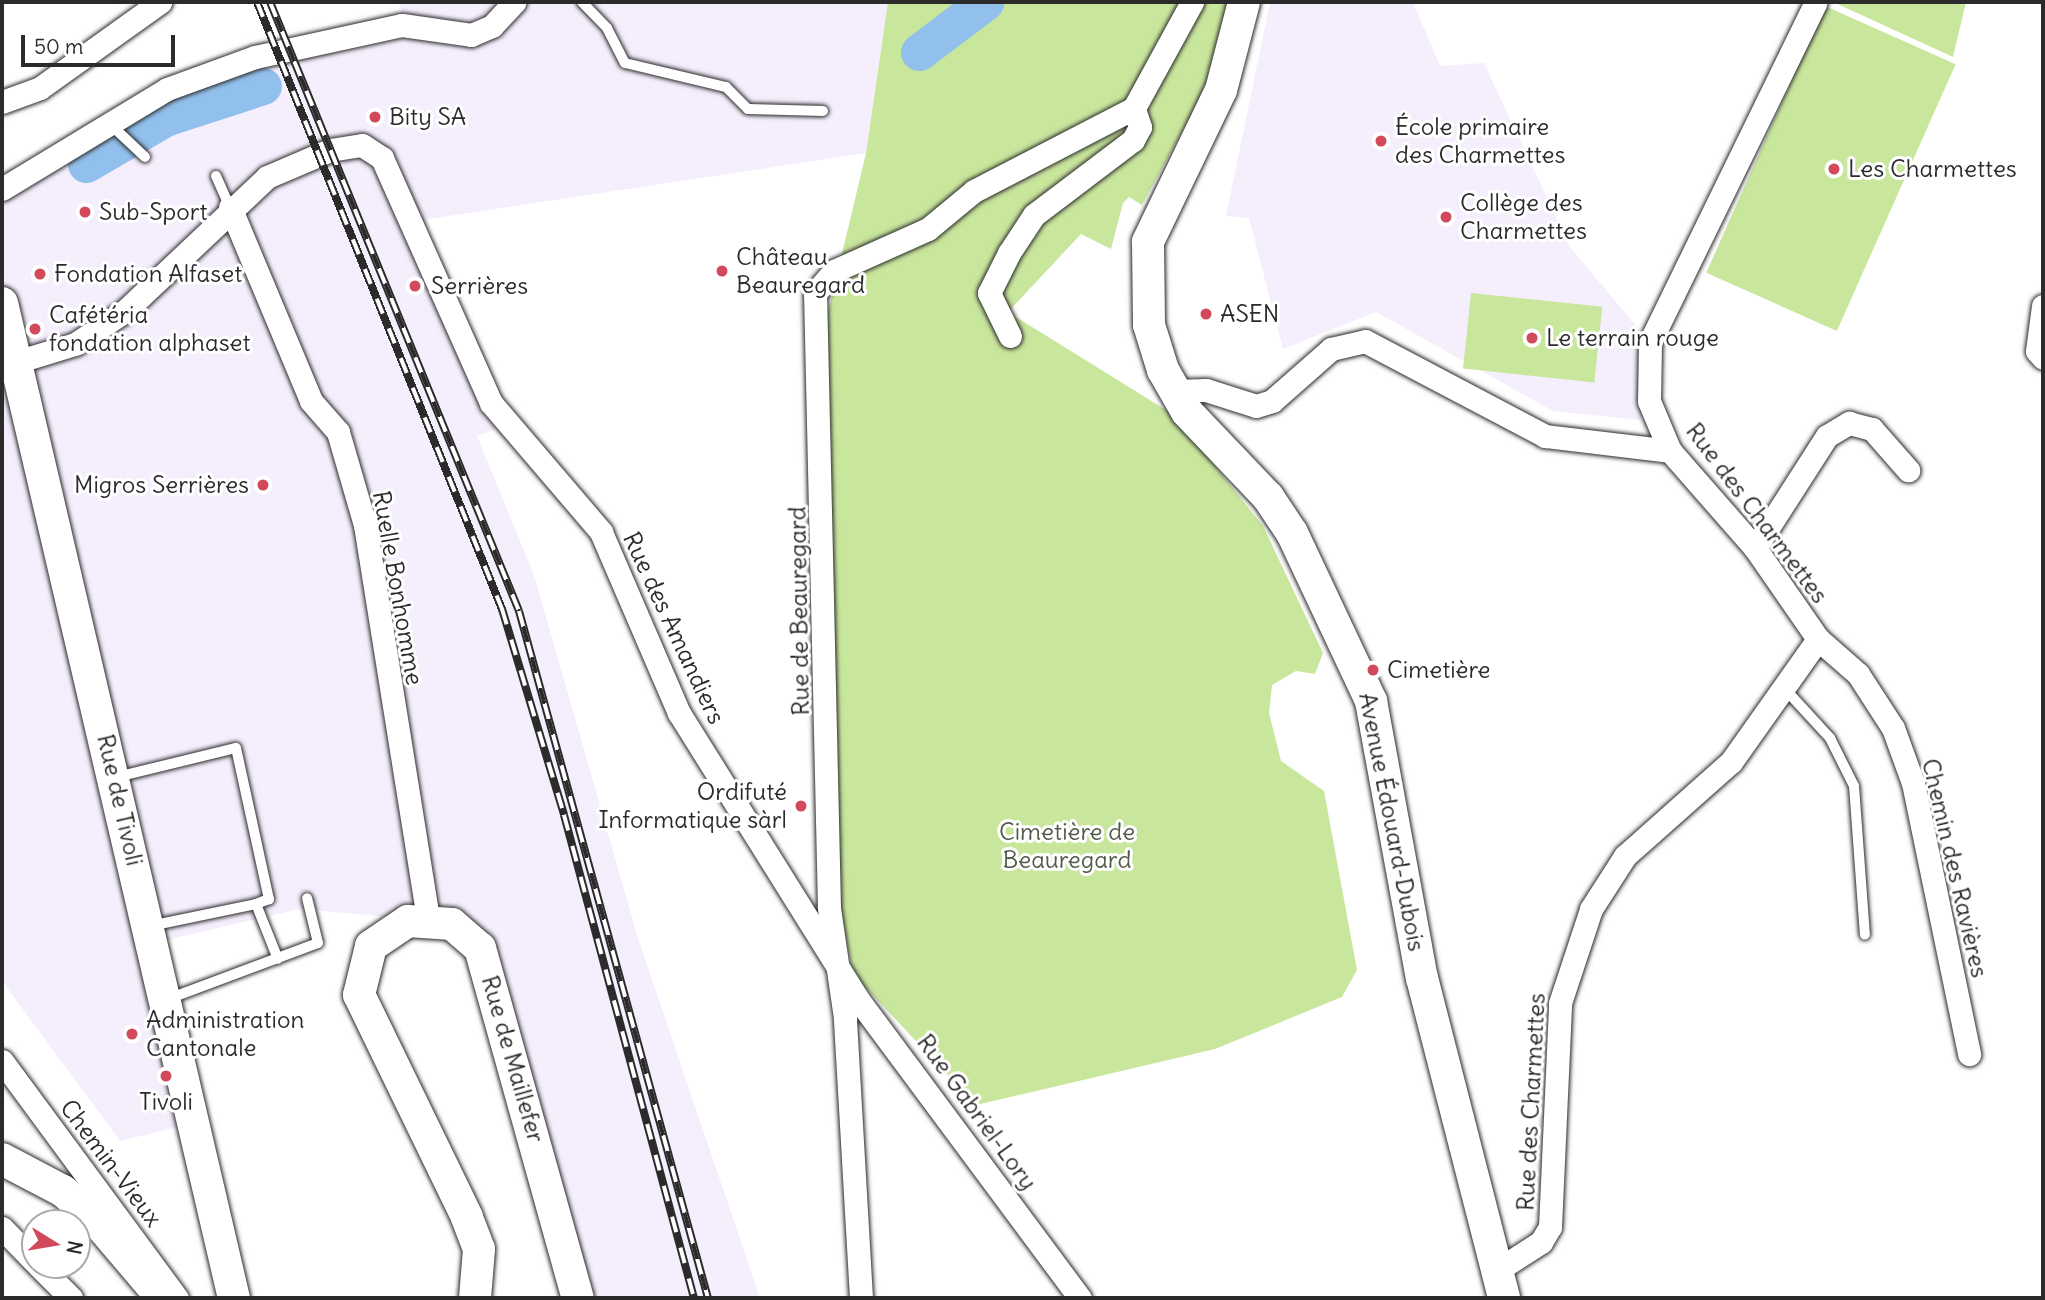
<!DOCTYPE html>
<meta charset="utf-8">
<style>
body{margin:0}
#map{position:relative;width:2045px;height:1300px;overflow:hidden;background:#fff;font-family:Delius,sans-serif}
div>[style]{position:absolute}
[style*='--x']{left:calc(var(--x)*1px);top:calc(var(--y)*1px);width:calc(var(--w)*1px);rotate:calc(var(--a)*1deg)}
.built>*{inset:0;background:#f5eefd}
.green>*{inset:0;background:#c9e69d;transform-origin:0 0}
.river>*{height:37px;margin:-18.5px;padding:0 18.5px;transform-origin:18.5px;border-radius:18.5px;background:#92c0ec}
.roads{filter:drop-shadow(0 0 2px #2b2b2b) drop-shadow(0 0 2px #2b2b2b)}
.lane>*{height:10px;margin:-5px;padding:0 5px;transform-origin:5px;border-radius:5px;background:#fff}
.street>*{height:23px;margin:-11.5px;padding:0 11.5px;transform-origin:11.5px;border-radius:11.5px;background:#fff}
.secondary>*{height:32px;margin:-16px;padding:0 16px;transform-origin:16px;border-radius:16px;background:#fff}
.rail>*{height:8px;margin-top:-4px;transform-origin:0;background:repeating-linear-gradient(90deg,#fff 0 16px,#2b2b2b 0 32px);box-sizing:border-box;border-block:2px solid #2b2b2b}
.dots>*{width:19px;height:19px;translate:-50% -50%;box-sizing:border-box;border:4px solid #fff;border-radius:50%}
span{translate:-50% -50%;white-space:nowrap;text-align:center;line-height:1.15;-webkit-text-stroke:6px #fff;paint-order:stroke}
.poi-label{font-size:24px;color:#2b2b2b}
.left{translate:0 -50%;text-align:left}
.right{translate:-100% -50%;text-align:right}
.street-label{font-size:24px;color:#2b2b2b}
.park-label{font-size:24px;color:#525a48}
.frame{position:absolute;inset:0;border:4px solid #2b2b2b;pointer-events:none}
.north{position:absolute;left:21px;top:1209px;width:70px;height:70px;box-sizing:border-box;background:#fff;border:2px solid #aaa;border-radius:50%;rotate:101deg;font-size:19px;font-weight:700;line-height:28px;text-align:center;color:#2b2b2b}
.north::after{content:'';display:block;margin:auto;width:24px;height:32px;background:#d1495b;clip-path:polygon(50% 0,100% 100%,50% 72%,0 100%)}
.scale{position:absolute;left:21px;top:35px;width:154px;height:32px;box-sizing:border-box;border:4px solid #2b2b2b;border-top:0;padding-left:9px;font-size:21px;line-height:24px;white-space:nowrap;color:#2b2b2b;-webkit-text-stroke:5px #fff;paint-order:stroke}
</style>
<div id="map">
<div class="built">
<div style="clip-path:polygon(400px 2px,888px 2px,866px 153px,415px 221px,496px 429px,477px 436px,534px 575px,637px 935px,760px 1298px,578px 1298px,494px 981px,428px 920px,299px 909px,163px 941px,202px 1121px,120px 1141px,2px 981px,2px 203px,152px 109px,264px 66px,404px 38px)"></div>
<div style="clip-path:polygon(1270px 2px,1413px 2px,1440px 66px,1484px 63px,1570px 247px,1642px 333px,1641px 420px,1553px 411px,1376px 312px,1283px 349px,1249px 218px,1226px 216px)"></div>
</div>
<div class="green">
<div style="clip-path:polygon(888px 2px,1228px 2px,1218px 66px,1142px 205px,1129px 197px,1123px 203px,1111px 249px,1081px 234px,1008px 312px,1174px 415px,1263px 526px,1323px 653px,1315px 674px,1296px 671px,1272px 685px,1269px 713px,1281px 761px,1324px 791px,1357px 970px,1342px 997px,1215px 1049px,976px 1105px,854px 975px,839px 909px,825px 325px,866px 153px)"></div>
<div style="clip-path:polygon(1833px 2px,1966px 2px,1953px 57px)"></div>
<div style="left:1825px;top:6px;width:143px;height:292px;rotate:24deg"></div>
<div style="left:1471px;top:293px;width:132px;height:76px;rotate:6deg"></div>
</div>
<div class="river">
<div style="--x:919;--y:52;--w:83;--a:-37.1"></div>
<div style="--x:86;--y:164;--w:91;--a:-30.2"></div>
<div style="--x:165;--y:118;--w:103;--a:-18.1"></div>
</div>
<div class="roads">
<div class="lane">
<div style="--x:582;--y:2;--w:36;--a:46"></div>
<div style="--x:607;--y:28;--w:39;--a:63"></div>
<div style="--x:625;--y:63;--w:104;--a:13.4"></div>
<div style="--x:726;--y:87;--w:31;--a:45"></div>
<div style="--x:748;--y:109;--w:75;--a:1.5"></div>
<div style="--x:110;--y:124;--w:48;--a:43.3"></div>
<div style="--x:216;--y:176;--w:34;--a:66"></div>
<div style="--x:1785;--y:689;--w:67;--a:47.4"></div>
<div style="--x:1830;--y:738;--w:54;--a:63.4"></div>
<div style="--x:1854;--y:786;--w:149;--a:85.8"></div>
<div style="--x:117;--y:777;--w:122;--a:-13.7"></div>
<div style="--x:236;--y:748;--w:155;--a:77.7"></div>
<div style="--x:269;--y:899;--w:14;--a:159"></div>
<div style="--x:150;--y:926;--w:108;--a:-11.7"></div>
<div style="--x:256;--y:904;--w:59;--a:68.2"></div>
<div style="--x:168;--y:999;--w:160;--a:-20.5"></div>
<div style="--x:318;--y:943;--w:46;--a:-103.7"></div>
</div>
<div class="street">
<div style="--x:2;--y:102;--w:40;--a:-20.2"></div>
<div style="--x:40;--y:88;--w:148;--a:-35.6"></div>
<div style="--x:2;--y:189;--w:193;--a:-31.2"></div>
<div style="--x:167;--y:89;--w:94;--a:-20"></div>
<div style="--x:255;--y:57;--w:150;--a:-12.3"></div>
<div style="--x:402;--y:25;--w:70;--a:8.2"></div>
<div style="--x:471;--y:35;--w:23;--a:-23"></div>
<div style="--x:492;--y:26;--w:33;--a:-47"></div>
<div style="--x:230;--y:207;--w:210;--a:67.3"></div>
<div style="--x:311;--y:401;--w:41;--a:48.9"></div>
<div style="--x:338;--y:432;--w:97;--a:73.8"></div>
<div style="--x:365;--y:525;--w:400;--a:80.9"></div>
<div style="--x:2043;--y:306;--w:45;--a:97.6"></div>
<div style="--x:2037;--y:351;--w:9;--a:49"></div>
<div style="--x:1010;--y:336;--w:48;--a:-116"></div>
<div style="--x:989;--y:293;--w:45;--a:-63.4"></div>
<div style="--x:1009;--y:253;--w:45;--a:-56.7"></div>
<div style="--x:1034;--y:215;--w:124;--a:-37.1"></div>
<div style="--x:1133;--y:140;--w:15;--a:-62"></div>
<div style="--x:1140;--y:127;--w:20;--a:-108"></div>
<div style="--x:16;--y:362;--w:62;--a:-17"></div>
<div style="--x:75;--y:344;--w:60;--a:-33.4"></div>
<div style="--x:125;--y:311;--w:195;--a:-43.3"></div>
<div style="--x:267;--y:177;--w:69;--a:-23.2"></div>
<div style="--x:330;--y:150;--w:32;--a:-9"></div>
<div style="--x:362;--y:145;--w:24;--a:33"></div>
<div style="--x:382;--y:158;--w:268;--a:66"></div>
<div style="--x:491;--y:403;--w:170;--a:49.5"></div>
<div style="--x:601;--y:532;--w:197;--a:66.7"></div>
<div style="--x:679;--y:713;--w:336;--a:58"></div>
<div style="--x:857;--y:998;--w:374;--a:53.4"></div>
<div style="--x:1175;--y:391;--w:31;--a:-2"></div>
<div style="--x:1206;--y:390;--w:52;--a:17.7"></div>
<div style="--x:1256;--y:406;--w:17;--a:-17"></div>
<div style="--x:1272;--y:401;--w:79;--a:-41.4"></div>
<div style="--x:1331;--y:349;--w:35;--a:-13"></div>
<div style="--x:1365;--y:341;--w:204;--a:27.8"></div>
<div style="--x:1545;--y:436;--w:126;--a:6.8"></div>
<div style="--x:1755;--y:548;--w:133;--a:-57.3"></div>
<div style="--x:1827;--y:436;--w:26;--a:-31"></div>
<div style="--x:1849;--y:423;--w:24;--a:15"></div>
<div style="--x:1872;--y:429;--w:55;--a:48.7"></div>
<div style="--x:1818;--y:639;--w:53;--a:41.2"></div>
<div style="--x:1858;--y:674;--w:64;--a:57.1"></div>
<div style="--x:1893;--y:728;--w:59;--a:70"></div>
<div style="--x:1913;--y:783;--w:277;--a:78.3"></div>
<div style="--x:2;--y:1061;--w:295;--a:53.6"></div>
<div style="--x:2;--y:1228;--w:47;--a:45.9"></div>
<div style="--x:38;--y:1265;--w:47;--a:45"></div>
<div style="--x:1496;--y:1271;--w:54;--a:-32.8"></div>
<div style="--x:1541;--y:1242;--w:17;--a:-59"></div>
<div style="--x:1550;--y:1227;--w:224;--a:-87.4"></div>
<div style="--x:1560;--y:1003;--w:99;--a:-71.7"></div>
<div style="--x:1591;--y:909;--w:63;--a:-57.3"></div>
<div style="--x:1625;--y:856;--w:142;--a:-41.6"></div>
<div style="--x:1731;--y:762;--w:151;--a:-54.7"></div>
<div style="--x:1818;--y:639;--w:111;--a:-124.7"></div>
<div style="--x:1755;--y:548;--w:129;--a:-131.2"></div>
<div style="--x:1670;--y:451;--w:54;--a:-112.8"></div>
<div style="--x:1649;--y:401;--w:59;--a:-89"></div>
<div style="--x:1650;--y:342;--w:378;--a:-64"></div>
<div style="--x:861;--y:1298;--w:280;--a:-93.3"></div>
<div style="--x:845;--y:1018;--w:111;--a:-98.3"></div>
<div style="--x:829;--y:908;--w:615;--a:-91.3"></div>
<div style="--x:815;--y:293;--w:29;--a:-49"></div>
<div style="--x:834;--y:271;--w:103;--a:-24.1"></div>
<div style="--x:928;--y:229;--w:60;--a:-39.6"></div>
<div style="--x:974;--y:191;--w:180;--a:-27.4"></div>
<div style="--x:1134;--y:108;--w:121;--a:-61.3"></div>
</div>
<div class="secondary">
<div style="--x:1244;--y:2;--w:91;--a:104.6"></div>
<div style="--x:1221;--y:90;--w:169;--a:115.7"></div>
<div style="--x:1148;--y:242;--w:83;--a:89.3"></div>
<div style="--x:1149;--y:325;--w:47;--a:72.7"></div>
<div style="--x:1163;--y:370;--w:48;--a:60.3"></div>
<div style="--x:1187;--y:412;--w:117;--a:46.4"></div>
<div style="--x:1268;--y:497;--w:43;--a:56.3"></div>
<div style="--x:1292;--y:533;--w:186;--a:64.8"></div>
<div style="--x:1371;--y:701;--w:282;--a:79.6"></div>
<div style="--x:1422;--y:978;--w:330;--a:75.6"></div>
<div style="--x:2;--y:303;--w:1022;--a:76.88"></div>
<div style="--x:2;--y:1159;--w:69;--a:27.7"></div>
<div style="--x:63;--y:1191;--w:41;--a:41.1"></div>
<div style="--x:94;--y:1218;--w:105;--a:49.6"></div>
<div style="--x:475;--y:1298;--w:49;--a:-85.3"></div>
<div style="--x:479;--y:1249;--w:34;--a:-111"></div>
<div style="--x:467;--y:1217;--w:247;--a:-115.9"></div>
<div style="--x:359;--y:995;--w:50;--a:-76.2"></div>
<div style="--x:371;--y:946;--w:45;--a:-34"></div>
<div style="--x:408;--y:921;--w:44;--a:3.9"></div>
<div style="--x:452;--y:924;--w:37;--a:41"></div>
<div style="--x:480;--y:948;--w:363;--a:74.4"></div>
</div>
</div>
<div class="rail">
<div style="--x:257;--y:2;--w:655;--a:68.02"></div>
<div style="--x:502;--y:609;--w:215;--a:73.2"></div>
<div style="--x:564;--y:815;--w:500;--a:74.94"></div>
<div style="--x:270;--y:2;--w:658;--a:67.76"></div>
<div style="--x:519;--y:611;--w:713;--a:74.62"></div>
</div>
<div class="dots">
<div style="left:375px;top:117px;background:#d1495b"></div>
<div style="left:1381px;top:141px;background:#d1495b"></div>
<div style="left:1834px;top:169px;background:#d1495b"></div>
<div style="left:85px;top:212px;background:#d1495b"></div>
<div style="left:1446px;top:217px;background:#d1495b"></div>
<div style="left:722px;top:271px;background:#d1495b"></div>
<div style="left:40px;top:274px;background:#d1495b"></div>
<div style="left:415px;top:286px;background:#d1495b"></div>
<div style="left:1206px;top:314px;background:#d1495b"></div>
<div style="left:35px;top:329px;background:#d1495b"></div>
<div style="left:1532px;top:338px;background:#d1495b"></div>
<div style="left:263px;top:485px;background:#d1495b"></div>
<div style="left:1373px;top:670px;background:#d1495b"></div>
<div style="left:801px;top:806px;background:#d1495b"></div>
<div style="left:132px;top:1034px;background:#d1495b"></div>
<div style="left:166px;top:1076px;background:#d1495b"></div>
</div>
<div class="poi-label">
<span class="left" style="left:389px;top:117px">Bity SA</span>
<span class="left" style="left:1395px;top:141px">École primaire<br>des Charmettes</span>
<span class="left" style="left:1848px;top:169px">Les Charmettes</span>
<span class="left" style="left:1460px;top:217px">Collège des<br>Charmettes</span>
<span class="left" style="left:99px;top:212px">Sub-Sport</span>
<span class="left" style="left:736px;top:271px">Château<br>Beauregard</span>
<span class="left" style="left:54px;top:274px">Fondation Alfaset</span>
<span class="left" style="left:431px;top:286px">Serrières</span>
<span class="left" style="left:1220px;top:314px">ASEN</span>
<span class="left" style="left:49px;top:329px">Cafétéria<br>fondation alphaset</span>
<span class="left" style="left:1546px;top:338px">Le terrain rouge</span>
<span class="right" style="left:249px;top:485px">Migros Serrières</span>
<span class="left" style="left:1387px;top:670px">Cimetière</span>
<span class="right" style="left:787px;top:806px">Ordifuté<br>Informatique sàrl</span>
<span class="left" style="left:146px;top:1034px">Administration<br>Cantonale</span>
<span style="left:166px;top:1102px">Tivoli</span>
</div>
<div class="street-label">
<span style="left:1757px;top:513px;rotate:53deg">Rue des Charmettes</span>
<span style="left:398px;top:588px;rotate:80deg">Ruelle Bonhomme</span>
<span style="left:799px;top:611px;rotate:-91deg">Rue de Beauregard</span>
<span style="left:674px;top:628px;rotate:65deg">Rue des Amandiers</span>
<span style="left:120px;top:800px;rotate:77deg">Rue de Tivoli</span>
<span style="left:1392px;top:822px;rotate:79deg">Avenue Édouard-Dubois</span>
<span style="left:1955px;top:868px;rotate:77deg">Chemin des Ravières</span>
<span style="left:513px;top:1059px;rotate:74deg">Rue de Maillefer</span>
<span style="left:1531px;top:1102px;rotate:-87deg">Rue des Charmettes</span>
<span style="left:977px;top:1112px;rotate:54deg">Rue Gabriel-Lory</span>
<span style="left:111px;top:1163px;rotate:53deg">Chemin-Vieux</span>
</div>
<div class="park-label">
<span style="left:1067px;top:846px">Cimetière de<br>Beauregard</span>
</div>
<div class="frame"></div>
<div class="north">N</div>
<div class="scale">50 m</div>
</div>
